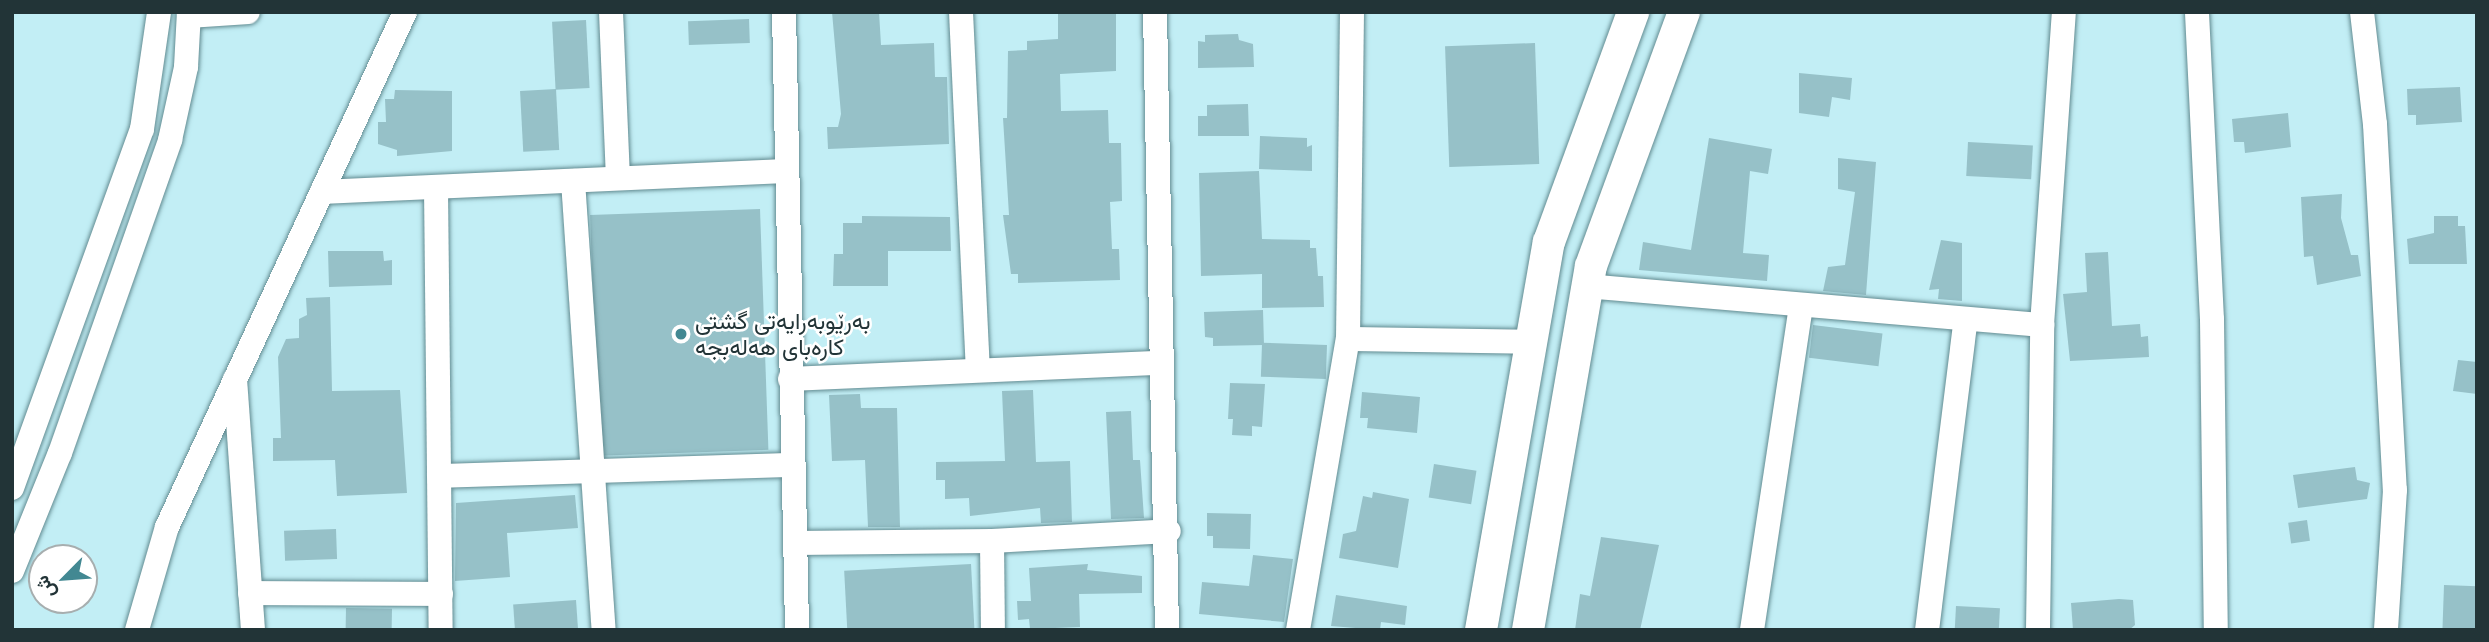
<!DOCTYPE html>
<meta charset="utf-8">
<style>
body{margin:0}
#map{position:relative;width:2489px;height:642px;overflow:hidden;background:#c2eef5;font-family:Poppins,Vazirmatn,sans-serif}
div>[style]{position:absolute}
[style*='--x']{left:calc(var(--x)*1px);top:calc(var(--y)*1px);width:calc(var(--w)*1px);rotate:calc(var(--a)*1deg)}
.building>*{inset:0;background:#96c1c8;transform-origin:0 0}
.roads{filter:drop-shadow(0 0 2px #628b91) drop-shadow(0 0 2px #628b91)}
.minor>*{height:24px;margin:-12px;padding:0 12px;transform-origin:12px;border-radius:12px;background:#fff}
.major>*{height:32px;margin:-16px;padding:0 16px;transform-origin:16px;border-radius:16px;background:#fff}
.dots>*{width:19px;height:19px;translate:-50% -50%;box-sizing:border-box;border:4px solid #fff;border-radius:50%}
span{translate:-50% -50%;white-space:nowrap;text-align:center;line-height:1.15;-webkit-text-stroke:5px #fff;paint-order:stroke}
.poi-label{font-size:23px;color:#223437}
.left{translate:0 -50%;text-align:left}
.frame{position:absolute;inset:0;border:14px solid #223437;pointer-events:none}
.north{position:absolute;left:28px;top:544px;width:70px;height:70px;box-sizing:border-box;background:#fff;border:2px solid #a7aeaf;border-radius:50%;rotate:245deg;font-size:19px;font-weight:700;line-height:28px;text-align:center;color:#223437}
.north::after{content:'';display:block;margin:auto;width:24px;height:32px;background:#428892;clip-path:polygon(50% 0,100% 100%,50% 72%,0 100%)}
</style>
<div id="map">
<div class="building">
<div style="clip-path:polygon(832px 12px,879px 12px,881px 45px,934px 43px,935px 77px,947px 77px,949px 144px,828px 149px,827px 127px,838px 127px,841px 114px)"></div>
<div style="clip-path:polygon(1058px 12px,1116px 14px,1116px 71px,1060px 74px,1061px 111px,1108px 110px,1109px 143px,1121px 143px,1122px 201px,1110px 202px,1112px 249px,1119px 249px,1120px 280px,1018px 283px,1018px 274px,1011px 274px,1003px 215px,1009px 215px,1003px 118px,1007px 118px,1008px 51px,1027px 50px,1027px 41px,1058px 39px)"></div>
<div style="left:749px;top:19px;width:24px;height:61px;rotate:88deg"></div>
<div style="left:586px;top:20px;width:68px;height:34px;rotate:87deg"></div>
<div style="clip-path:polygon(1238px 34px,1239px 40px,1253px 44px,1254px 67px,1198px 68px,1198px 41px,1205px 42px,1205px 35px)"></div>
<div style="left:1535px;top:43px;width:121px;height:90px;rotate:88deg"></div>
<div style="clip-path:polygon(1799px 73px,1852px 78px,1850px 100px,1832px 97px,1829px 117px,1799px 113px)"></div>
<div style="clip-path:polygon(2460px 87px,2462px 122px,2416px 125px,2416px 115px,2408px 115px,2407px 89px)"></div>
<div style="left:556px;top:89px;width:61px;height:36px;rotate:87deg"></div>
<div style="clip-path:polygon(395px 90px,452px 91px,452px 151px,397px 156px,397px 150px,378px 144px,378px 122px,386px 122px,385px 99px,394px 99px)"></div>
<div style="clip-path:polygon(1248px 104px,1249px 136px,1198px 136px,1198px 116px,1207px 116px,1207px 105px)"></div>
<div style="clip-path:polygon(2288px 113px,2291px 147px,2245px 153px,2244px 142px,2234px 142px,2232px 119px)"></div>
<div style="clip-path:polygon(1260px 136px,1307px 138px,1307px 147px,1312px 145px,1312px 171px,1259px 169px)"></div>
<div style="clip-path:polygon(1709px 138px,1772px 149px,1768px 174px,1750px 171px,1743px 253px,1769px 255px,1767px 281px,1639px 270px,1643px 242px,1691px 250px)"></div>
<div style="left:1968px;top:142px;width:65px;height:34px;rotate:3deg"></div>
<div style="clip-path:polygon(1838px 158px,1876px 162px,1866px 295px,1823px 291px,1828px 267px,1845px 265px,1855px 192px,1838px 189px)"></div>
<div style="clip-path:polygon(1259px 171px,1262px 239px,1310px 240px,1310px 248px,1316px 248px,1318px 276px,1323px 276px,1324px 307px,1262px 308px,1262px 274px,1201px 276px,1199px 173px)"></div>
<div style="clip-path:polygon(2342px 194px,2341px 218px,2351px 255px,2358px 255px,2361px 276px,2317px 285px,2313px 256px,2304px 257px,2301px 197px)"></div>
<div style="left:760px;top:209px;width:241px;height:170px;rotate:88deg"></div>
<div style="clip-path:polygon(862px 216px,950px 217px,951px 251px,888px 251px,888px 286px,833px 286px,834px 254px,843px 254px,843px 223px,862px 223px)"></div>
<div style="clip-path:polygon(2434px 216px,2458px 216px,2458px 226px,2465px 226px,2467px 264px,2409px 264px,2407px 239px,2434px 233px)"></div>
<div style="clip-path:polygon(1941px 240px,1962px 243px,1962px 301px,1938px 299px,1939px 289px,1929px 290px)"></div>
<div style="clip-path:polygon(328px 251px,383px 251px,384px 261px,392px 260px,392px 285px,329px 287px)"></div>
<div style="clip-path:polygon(2108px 252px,2112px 326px,2140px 324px,2141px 337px,2148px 336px,2149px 357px,2070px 361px,2063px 294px,2087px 292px,2085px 253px)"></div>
<div style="clip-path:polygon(330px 297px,332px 391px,400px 390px,407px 493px,337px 496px,335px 460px,273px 461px,273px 438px,281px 438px,278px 357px,286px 339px,299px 338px,299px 319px,307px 315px,306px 298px)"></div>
<div style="clip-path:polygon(1263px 310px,1264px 345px,1213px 346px,1213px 338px,1205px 337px,1204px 312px)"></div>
<div style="left:1813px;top:325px;width:70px;height:33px;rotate:7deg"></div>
<div style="left:1327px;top:345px;width:34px;height:65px;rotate:92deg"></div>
<div style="clip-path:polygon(2458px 360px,2477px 362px,2477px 394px,2453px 391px)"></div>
<div style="clip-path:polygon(1230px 383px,1265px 384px,1262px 427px,1252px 426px,1252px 436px,1232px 435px,1233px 419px,1228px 419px)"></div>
<div style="clip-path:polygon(1033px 390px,1036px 462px,1070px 461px,1072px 522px,1041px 523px,1040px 508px,970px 516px,969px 498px,945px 499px,945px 480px,936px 480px,936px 462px,1005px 461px,1002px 391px)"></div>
<div style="clip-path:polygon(1362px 392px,1420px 397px,1417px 433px,1367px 428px,1368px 418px,1360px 418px)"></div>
<div style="clip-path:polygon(860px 394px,861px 408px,897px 408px,900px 527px,868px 527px,865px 460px,832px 461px,829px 395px)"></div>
<div style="clip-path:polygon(1131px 411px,1133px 460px,1140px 460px,1144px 518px,1111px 519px,1106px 412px)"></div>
<div style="left:1434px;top:464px;width:43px;height:34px;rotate:9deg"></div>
<div style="clip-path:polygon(2355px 467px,2357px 480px,2370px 483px,2367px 499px,2298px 508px,2293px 475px)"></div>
<div style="clip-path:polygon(1373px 492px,1409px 499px,1398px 568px,1339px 558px,1343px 534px,1356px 531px,1363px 496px,1372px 498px)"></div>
<div style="clip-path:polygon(575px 495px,578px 528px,507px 533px,510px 577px,455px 581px,456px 503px)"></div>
<div style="clip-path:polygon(1207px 513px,1251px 514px,1250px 549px,1213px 548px,1213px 536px,1207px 536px)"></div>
<div style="left:2307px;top:520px;width:21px;height:19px;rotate:82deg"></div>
<div style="left:336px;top:529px;width:30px;height:52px;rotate:88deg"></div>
<div style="clip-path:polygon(1601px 537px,1659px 545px,1640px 630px,1575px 630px,1580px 594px,1590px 596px)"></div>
<div style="clip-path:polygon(1253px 555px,1293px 559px,1284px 622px,1199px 614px,1202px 582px,1249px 586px)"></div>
<div style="left:971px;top:564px;width:65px;height:127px;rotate:87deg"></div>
<div style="clip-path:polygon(1088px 564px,1087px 570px,1142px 576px,1142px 593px,1079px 594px,1080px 627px,1030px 629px,1029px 619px,1018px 620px,1017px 601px,1031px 601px,1029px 568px)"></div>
<div style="left:2444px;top:585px;width:33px;height:45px;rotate:2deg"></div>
<div style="clip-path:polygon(1336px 595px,1407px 606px,1405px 625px,1381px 622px,1380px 630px,1331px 626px)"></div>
<div style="clip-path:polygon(2119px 599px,2133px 600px,2135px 625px,2129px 630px,2073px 630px,2071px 603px)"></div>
<div style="left:576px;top:600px;width:30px;height:63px;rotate:86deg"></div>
<div style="left:1956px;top:606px;width:44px;height:24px;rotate:3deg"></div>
<div style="left:346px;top:608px;width:46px;height:22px;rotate:1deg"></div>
</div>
<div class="roads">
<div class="minor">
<div style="--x:611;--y:12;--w:166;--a:87.6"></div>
<div style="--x:784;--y:12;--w:618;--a:88.79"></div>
<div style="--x:961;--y:12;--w:358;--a:87.3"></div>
<div style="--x:1155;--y:12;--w:618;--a:88.89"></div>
<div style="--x:2362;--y:12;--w:113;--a:83.4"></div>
<div style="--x:2375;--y:124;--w:367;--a:86.9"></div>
<div style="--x:2395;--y:490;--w:140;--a:93.7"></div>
<div style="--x:2197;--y:13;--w:306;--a:87.2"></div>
<div style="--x:2212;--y:319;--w:311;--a:89.3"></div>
<div style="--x:189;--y:16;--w:59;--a:-3.9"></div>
<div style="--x:573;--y:181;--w:450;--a:86.1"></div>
<div style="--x:436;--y:187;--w:443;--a:89.4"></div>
<div style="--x:322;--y:192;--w:463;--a:-2.6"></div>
<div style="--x:1586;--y:286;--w:458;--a:4.9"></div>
<div style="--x:1348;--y:339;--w:184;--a:0.9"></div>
<div style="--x:235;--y:379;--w:252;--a:85.9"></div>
<div style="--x:790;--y:379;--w:370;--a:-2.5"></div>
<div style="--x:439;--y:476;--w:353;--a:-1.8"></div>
<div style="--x:12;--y:488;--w:382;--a:-70.1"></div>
<div style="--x:142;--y:129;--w:118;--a:-81.7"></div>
<div style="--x:992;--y:541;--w:89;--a:89.4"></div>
<div style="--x:795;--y:543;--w:197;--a:-0.6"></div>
<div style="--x:992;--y:541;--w:177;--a:-3.2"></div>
<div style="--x:12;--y:571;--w:127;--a:-67.9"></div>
<div style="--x:60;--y:453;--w:332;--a:-70.6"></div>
<div style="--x:170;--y:140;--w:75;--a:-77.6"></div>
<div style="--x:186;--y:67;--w:55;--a:-86.9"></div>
<div style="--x:250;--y:593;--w:191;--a:0.3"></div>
<div style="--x:137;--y:630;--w:107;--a:-73.8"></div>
<div style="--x:167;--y:527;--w:567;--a:-65.2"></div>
<div style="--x:1298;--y:630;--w:295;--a:-80.3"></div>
<div style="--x:1348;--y:339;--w:327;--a:-89.3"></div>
<div style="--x:1752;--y:630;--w:328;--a:-81.4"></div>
<div style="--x:1927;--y:630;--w:313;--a:-82.9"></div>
<div style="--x:2038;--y:630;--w:305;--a:-89.2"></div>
<div style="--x:2042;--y:325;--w:314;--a:-86"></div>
</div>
<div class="major">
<div style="--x:1481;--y:630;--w:394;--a:-80.1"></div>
<div style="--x:1549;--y:242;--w:245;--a:-69.9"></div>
<div style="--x:1528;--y:630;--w:369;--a:-80.2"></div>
<div style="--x:1591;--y:266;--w:270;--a:-69.9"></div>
</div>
</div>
<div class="dots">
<div style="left:681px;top:334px;background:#428892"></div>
</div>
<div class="poi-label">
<span class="left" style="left:695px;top:334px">بەرێوبەرایەتی گشتی<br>کارەبای هەلەبجە</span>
</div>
<div class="frame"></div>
<div class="north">ش</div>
</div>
